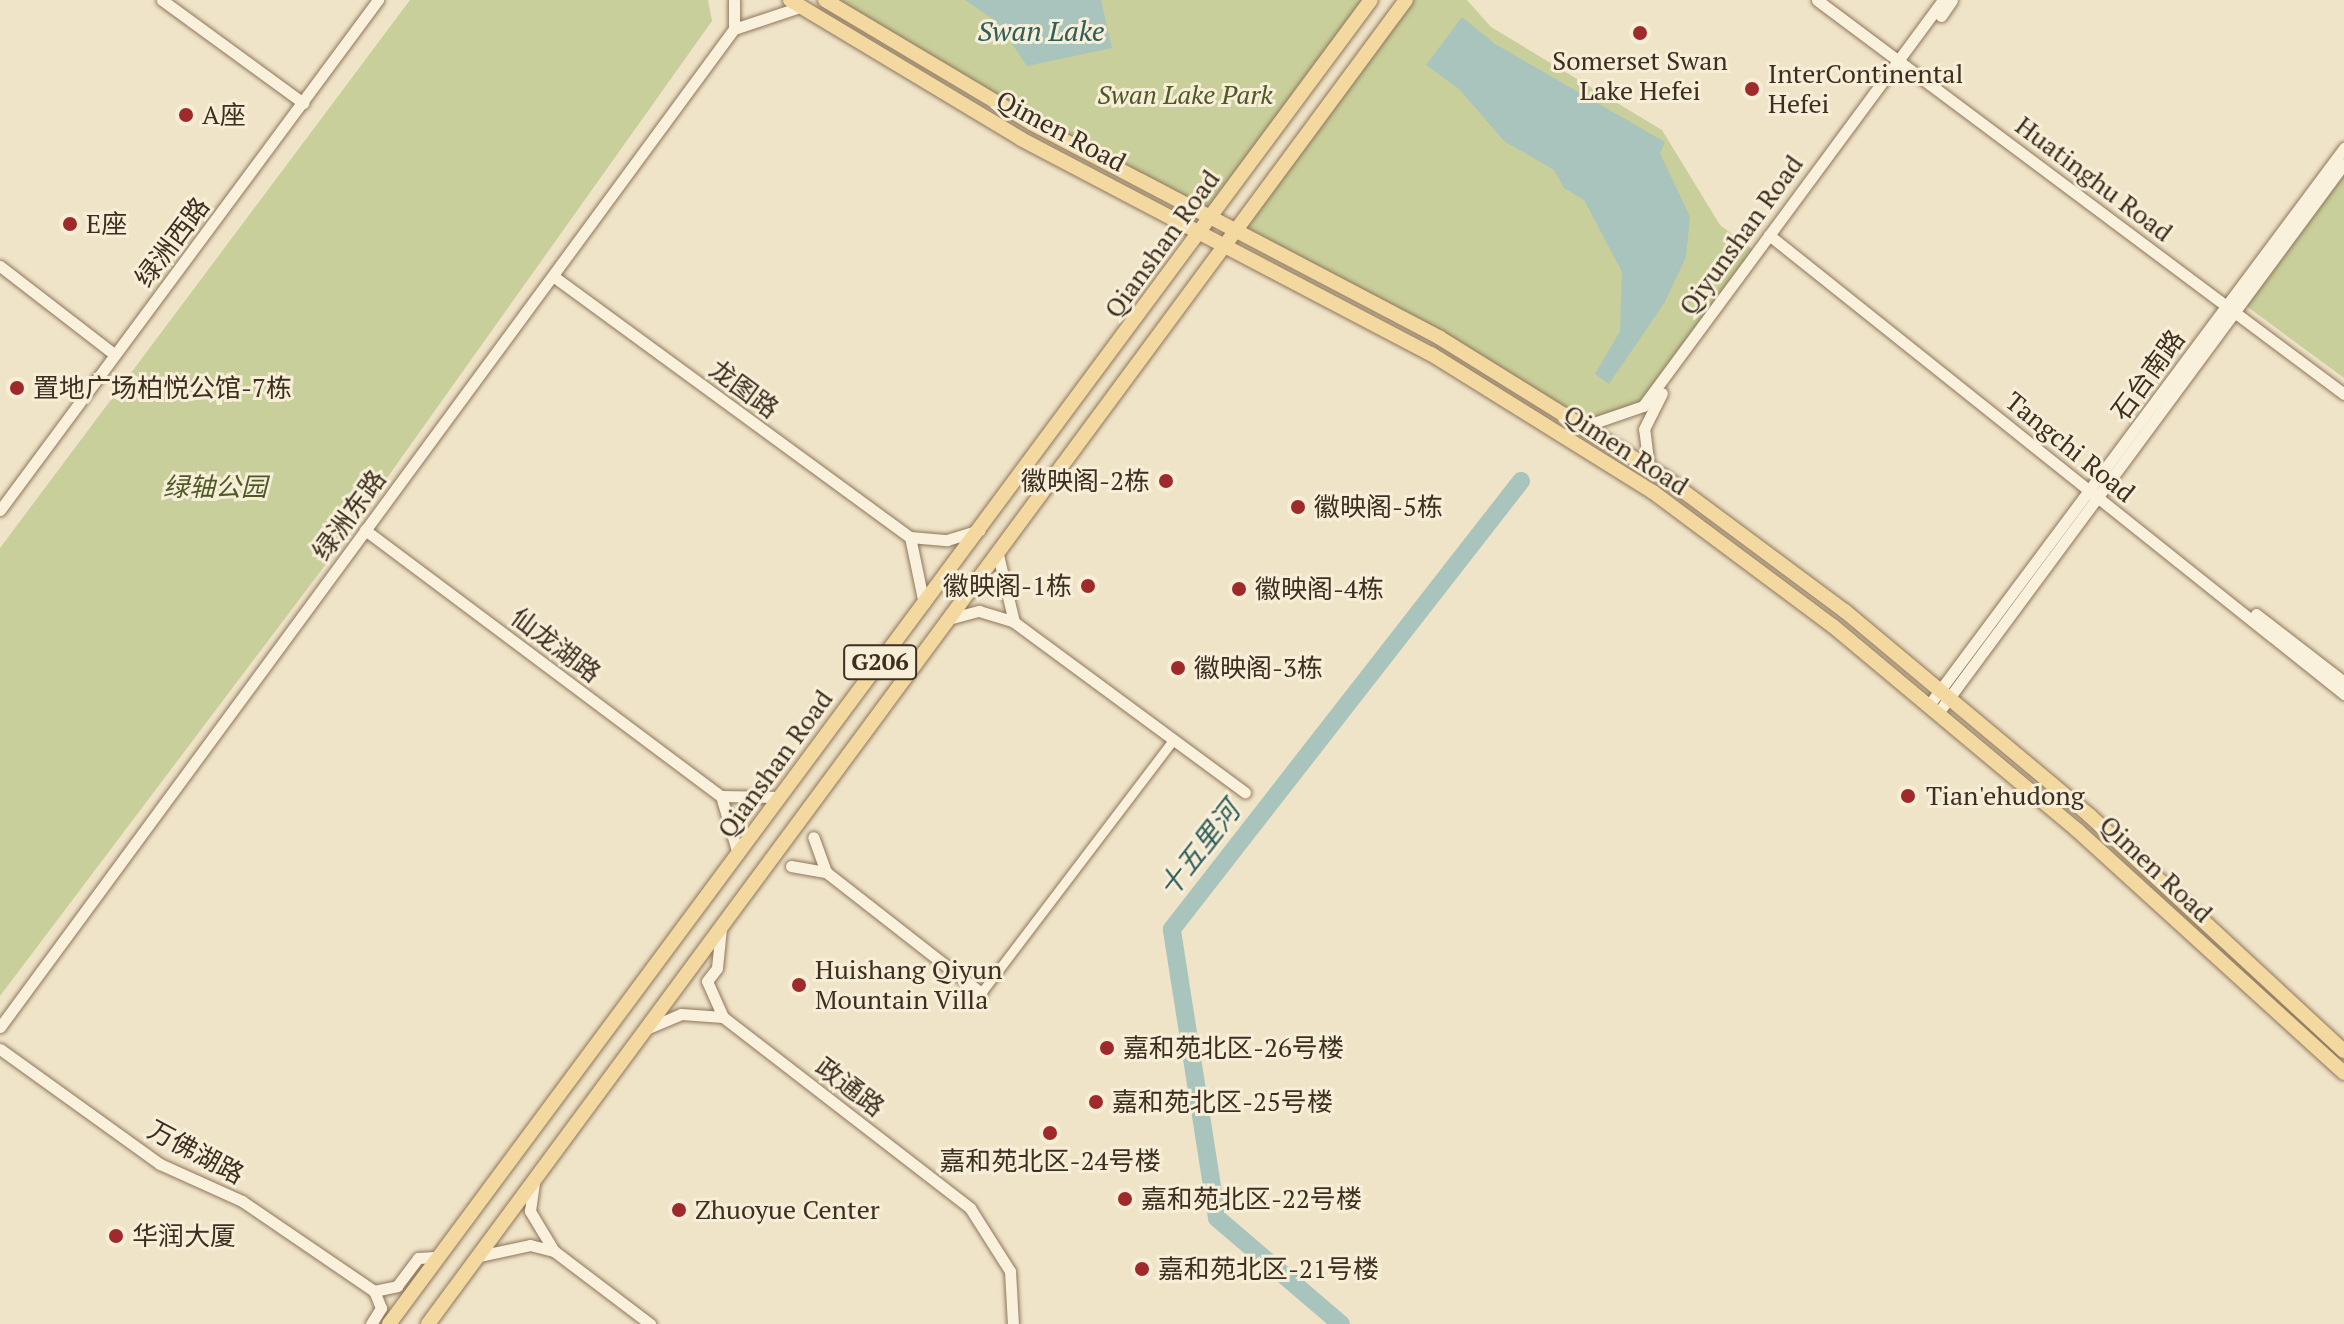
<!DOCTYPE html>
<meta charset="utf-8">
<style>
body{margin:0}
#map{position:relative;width:2344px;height:1324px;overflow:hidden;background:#f0e4c8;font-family:"PT Serif","Noto Sans SC",serif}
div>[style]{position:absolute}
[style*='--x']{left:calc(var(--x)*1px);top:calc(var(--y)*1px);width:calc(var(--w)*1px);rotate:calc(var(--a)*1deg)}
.green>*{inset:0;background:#c9cf9b}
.water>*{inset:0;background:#a9c4bc}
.river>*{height:18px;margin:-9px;padding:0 9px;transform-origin:9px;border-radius:9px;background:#a9c4bc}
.roads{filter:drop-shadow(0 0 2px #8d765c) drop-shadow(0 0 2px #8d765c)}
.minor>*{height:9px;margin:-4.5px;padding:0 4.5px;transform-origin:4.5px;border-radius:4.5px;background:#faf1dc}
.tertiary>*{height:11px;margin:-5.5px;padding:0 5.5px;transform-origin:5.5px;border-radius:5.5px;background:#faf1dc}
.primary>*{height:14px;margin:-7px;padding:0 7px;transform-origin:7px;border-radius:7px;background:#f3d9a0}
.dots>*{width:22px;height:22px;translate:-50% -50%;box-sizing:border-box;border:4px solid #f7eed8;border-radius:50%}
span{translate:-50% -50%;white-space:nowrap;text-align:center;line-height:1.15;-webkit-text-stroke:6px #f7eed8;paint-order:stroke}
.shield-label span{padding:2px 6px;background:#f7eed8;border:2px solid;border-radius:6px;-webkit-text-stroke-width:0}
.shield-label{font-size:24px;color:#3d2e20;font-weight:700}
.poi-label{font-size:26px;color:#3d2e20}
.left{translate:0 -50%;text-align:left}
.right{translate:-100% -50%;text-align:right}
.park-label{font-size:26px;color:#4d5a26;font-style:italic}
.street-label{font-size:26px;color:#3d2e20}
.water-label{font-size:28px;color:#2f5d5a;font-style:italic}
</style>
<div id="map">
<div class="green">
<div style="clip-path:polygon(410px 0,708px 0,712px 21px,323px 568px,0 996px,0 548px)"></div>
<div style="clip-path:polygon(825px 0,1371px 0,1213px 214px,1031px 123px)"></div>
<div style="clip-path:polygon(1406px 0,1467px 0,1491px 27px,1662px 130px,1720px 225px,1756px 252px,1643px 406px,1582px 427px,1239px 226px)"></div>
<div style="clip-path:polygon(2344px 164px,2344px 378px,2241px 302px)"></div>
</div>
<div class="water">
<div style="clip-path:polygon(965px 0,1101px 0,1112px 48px,1027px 66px,997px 22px)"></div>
<div style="clip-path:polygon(1462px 17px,1495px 44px,1665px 142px,1660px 153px,1690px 217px,1686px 257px,1665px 302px,1609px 384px,1595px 374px,1620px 331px,1622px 272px,1584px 200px,1564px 188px,1554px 170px,1504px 141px,1459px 89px,1426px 65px)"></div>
</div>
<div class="river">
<div style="--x:1341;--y:1324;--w:163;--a:-139.5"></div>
<div style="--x:1217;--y:1218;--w:292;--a:-98.9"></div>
<div style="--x:1172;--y:929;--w:568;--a:-52.08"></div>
</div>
<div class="roads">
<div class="minor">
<div style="--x:981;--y:993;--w:316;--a:-52.8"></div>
</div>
<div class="tertiary">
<div style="--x:162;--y:0;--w:175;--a:36.1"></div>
<div style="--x:734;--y:0;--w:29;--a:90"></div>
<div style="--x:734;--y:29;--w:70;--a:-18.4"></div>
<div style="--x:1817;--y:0;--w:658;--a:36.78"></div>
<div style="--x:1941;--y:16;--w:19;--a:-55"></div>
<div style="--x:1769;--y:235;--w:736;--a:38.6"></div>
<div style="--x:0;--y:266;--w:145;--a:37.7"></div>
<div style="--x:553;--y:276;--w:442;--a:36.2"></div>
<div style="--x:1582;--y:427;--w:65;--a:-19"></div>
<div style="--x:1643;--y:406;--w:505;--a:-53.54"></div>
<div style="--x:1649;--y:468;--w:39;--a:-97"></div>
<div style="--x:1644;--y:429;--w:40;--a:-63.4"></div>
<div style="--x:0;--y:510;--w:635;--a:-53.46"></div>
<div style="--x:365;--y:530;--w:444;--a:36.8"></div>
<div style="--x:924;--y:604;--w:68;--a:-101.8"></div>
<div style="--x:910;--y:537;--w:37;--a:5"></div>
<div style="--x:947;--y:540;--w:34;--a:-17"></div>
<div style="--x:2256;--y:614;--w:111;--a:37.7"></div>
<div style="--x:952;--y:618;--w:28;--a:-15"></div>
<div style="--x:979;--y:611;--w:37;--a:17"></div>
<div style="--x:1014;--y:622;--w:69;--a:-103.4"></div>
<div style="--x:1014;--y:622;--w:287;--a:36.4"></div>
<div style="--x:1929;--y:705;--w:695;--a:-53.31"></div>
<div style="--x:1938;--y:713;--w:683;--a:-53.52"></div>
<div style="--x:738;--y:854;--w:60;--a:-106.3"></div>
<div style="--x:721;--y:796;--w:58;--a:1"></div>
<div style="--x:791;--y:866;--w:36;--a:10"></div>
<div style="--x:826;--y:872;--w:37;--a:-110"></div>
<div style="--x:826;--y:872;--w:197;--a:38"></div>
<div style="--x:723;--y:1017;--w:312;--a:37.7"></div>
<div style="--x:970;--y:1208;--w:75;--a:57.6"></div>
<div style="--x:1010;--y:1271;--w:53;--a:86.8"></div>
<div style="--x:0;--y:1027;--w:1239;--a:-53.67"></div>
<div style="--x:646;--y:1029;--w:38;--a:-23"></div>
<div style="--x:681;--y:1014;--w:42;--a:4.1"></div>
<div style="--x:723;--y:1017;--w:39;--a:-114"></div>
<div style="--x:707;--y:981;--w:16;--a:-52"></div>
<div style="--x:717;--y:968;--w:40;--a:-84.3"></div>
<div style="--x:0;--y:1049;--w:197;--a:35.7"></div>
<div style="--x:160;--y:1164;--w:90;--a:24.3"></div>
<div style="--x:242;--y:1201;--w:160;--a:34.3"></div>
<div style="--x:554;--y:1251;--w:121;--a:37.2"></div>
<div style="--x:479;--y:1256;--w:52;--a:-12.2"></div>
<div style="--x:530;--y:1245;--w:25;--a:14"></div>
<div style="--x:554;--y:1251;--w:47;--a:-121"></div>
<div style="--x:530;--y:1211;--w:30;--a:-82"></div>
<div style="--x:371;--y:1324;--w:19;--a:-58"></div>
<div style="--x:381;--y:1308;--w:18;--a:-112"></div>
<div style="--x:374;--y:1291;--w:24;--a:-12"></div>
<div style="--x:397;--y:1286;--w:35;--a:-53"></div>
<div style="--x:418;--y:1258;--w:17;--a:-3"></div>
</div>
<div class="primary">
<div style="--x:790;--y:0;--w:270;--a:31"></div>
<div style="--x:1021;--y:139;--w:463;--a:27.7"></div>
<div style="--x:1431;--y:354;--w:261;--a:31.9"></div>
<div style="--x:1653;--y:492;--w:224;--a:36.7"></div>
<div style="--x:1833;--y:626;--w:318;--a:39.9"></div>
<div style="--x:2077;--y:830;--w:361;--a:42.3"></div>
<div style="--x:825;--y:0;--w:240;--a:30.8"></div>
<div style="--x:1031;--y:123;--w:462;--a:27.7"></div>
<div style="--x:1440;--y:338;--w:262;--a:31.8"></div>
<div style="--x:1663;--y:476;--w:227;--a:36.6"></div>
<div style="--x:1845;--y:611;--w:319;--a:39.9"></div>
<div style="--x:2090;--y:816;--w:346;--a:42.8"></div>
<div style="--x:389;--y:1324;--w:1648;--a:-53.44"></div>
<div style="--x:428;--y:1324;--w:1646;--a:-53.55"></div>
</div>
</div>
<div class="dots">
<div style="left:1640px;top:33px;background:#9e2a2b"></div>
<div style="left:1752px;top:89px;background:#9e2a2b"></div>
<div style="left:186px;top:115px;background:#9e2a2b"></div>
<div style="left:70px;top:224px;background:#9e2a2b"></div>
<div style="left:17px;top:388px;background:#9e2a2b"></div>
<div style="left:1166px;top:481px;background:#9e2a2b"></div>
<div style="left:1298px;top:507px;background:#9e2a2b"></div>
<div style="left:1088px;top:586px;background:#9e2a2b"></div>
<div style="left:1239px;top:589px;background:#9e2a2b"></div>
<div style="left:1178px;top:668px;background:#9e2a2b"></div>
<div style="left:1908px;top:796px;background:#9e2a2b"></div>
<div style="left:799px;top:985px;background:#9e2a2b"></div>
<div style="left:1107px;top:1048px;background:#9e2a2b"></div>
<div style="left:1096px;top:1102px;background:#9e2a2b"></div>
<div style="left:1050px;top:1133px;background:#9e2a2b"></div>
<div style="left:1125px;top:1199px;background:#9e2a2b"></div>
<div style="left:679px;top:1210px;background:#9e2a2b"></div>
<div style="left:116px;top:1236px;background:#9e2a2b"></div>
<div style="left:1142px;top:1269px;background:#9e2a2b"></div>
</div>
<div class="shield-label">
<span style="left:880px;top:662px">G206</span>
</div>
<div class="poi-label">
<span style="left:1640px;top:76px">Somerset Swan<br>Lake Hefei</span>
<span class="left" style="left:1768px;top:89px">InterContinental<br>Hefei</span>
<span class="left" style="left:202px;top:115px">A座</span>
<span class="left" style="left:86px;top:224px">E座</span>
<span class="left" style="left:33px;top:388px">置地广场柏悦公馆-7栋</span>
<span class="right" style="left:1150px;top:481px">徽映阁-2栋</span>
<span class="left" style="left:1314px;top:507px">徽映阁-5栋</span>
<span class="right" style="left:1072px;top:586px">徽映阁-1栋</span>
<span class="left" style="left:1255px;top:589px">徽映阁-4栋</span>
<span class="left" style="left:1194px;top:668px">徽映阁-3栋</span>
<span class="left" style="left:1926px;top:796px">Tian'ehudong</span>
<span class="left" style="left:815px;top:985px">Huishang Qiyun<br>Mountain Villa</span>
<span class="left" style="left:1123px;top:1048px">嘉和苑北区-26号楼</span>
<span class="left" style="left:1112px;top:1102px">嘉和苑北区-25号楼</span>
<span style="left:1050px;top:1161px">嘉和苑北区-24号楼</span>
<span class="left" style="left:1141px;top:1199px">嘉和苑北区-22号楼</span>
<span class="left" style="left:695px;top:1210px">Zhuoyue Center</span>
<span class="left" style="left:132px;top:1236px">华润大厦</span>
<span class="left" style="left:1158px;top:1269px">嘉和苑北区-21号楼</span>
</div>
<div class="park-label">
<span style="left:1185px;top:95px">Swan Lake Park</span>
<span style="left:215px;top:487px">绿轴公园</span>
</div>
<div class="street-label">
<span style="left:1061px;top:131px;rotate:28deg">Qimen Road</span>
<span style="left:2094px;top:179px;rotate:37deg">Huatinghu Road</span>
<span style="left:1741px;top:235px;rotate:-54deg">Qiyunshan Road</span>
<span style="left:172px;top:242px;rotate:-53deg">绿洲西路</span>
<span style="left:1162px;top:244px;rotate:-54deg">Qianshan Road</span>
<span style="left:2148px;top:375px;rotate:-54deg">石台南路</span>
<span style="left:744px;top:389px;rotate:36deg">龙图路</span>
<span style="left:2070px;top:447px;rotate:39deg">Tangchi Road</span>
<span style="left:1626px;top:450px;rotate:33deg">Qimen Road</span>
<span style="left:349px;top:515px;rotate:-54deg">绿洲东路</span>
<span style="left:556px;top:645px;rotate:37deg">仙龙湖路</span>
<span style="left:775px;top:764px;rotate:-54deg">Qianshan Road</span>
<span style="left:2156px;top:869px;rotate:43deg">Qimen Road</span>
<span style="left:850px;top:1087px;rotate:37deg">政通路</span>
<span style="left:196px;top:1152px;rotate:28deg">万佛湖路</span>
</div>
<div class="water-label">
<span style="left:1041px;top:31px">Swan Lake</span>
<span style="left:1199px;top:849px;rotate:-52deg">十五里河</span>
</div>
</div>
